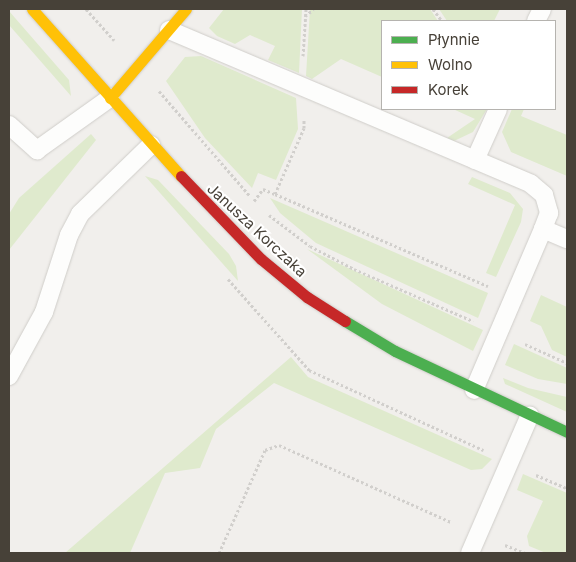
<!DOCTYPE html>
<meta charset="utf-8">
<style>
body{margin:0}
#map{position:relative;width:576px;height:562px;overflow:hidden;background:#f1efec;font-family:Inter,sans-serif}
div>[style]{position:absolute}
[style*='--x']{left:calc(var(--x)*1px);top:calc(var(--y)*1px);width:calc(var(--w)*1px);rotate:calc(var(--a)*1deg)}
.green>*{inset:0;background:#dfeacd}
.path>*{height:3px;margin-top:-1.5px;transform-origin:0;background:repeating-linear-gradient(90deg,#d1cfcc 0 2.5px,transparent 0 5px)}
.roads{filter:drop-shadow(0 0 1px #cfcdc9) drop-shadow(0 0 1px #cfcdc9)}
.lane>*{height:18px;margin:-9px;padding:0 9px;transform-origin:9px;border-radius:9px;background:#fdfdfc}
.fast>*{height:11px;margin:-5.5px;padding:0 5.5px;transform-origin:5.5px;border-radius:5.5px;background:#4caf50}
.slow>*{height:11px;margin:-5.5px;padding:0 5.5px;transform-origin:5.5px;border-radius:5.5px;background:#ffc107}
.jam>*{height:11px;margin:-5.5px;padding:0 5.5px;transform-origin:5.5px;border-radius:5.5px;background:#c62828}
span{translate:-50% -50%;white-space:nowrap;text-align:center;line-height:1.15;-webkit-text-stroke:4px #fff;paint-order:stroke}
.street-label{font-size:15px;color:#474138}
.frame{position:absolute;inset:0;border:10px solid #474138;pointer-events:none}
.legend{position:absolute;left:381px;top:20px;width:175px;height:90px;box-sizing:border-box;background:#fff;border:1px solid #b5b3af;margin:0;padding:6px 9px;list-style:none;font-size:15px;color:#474138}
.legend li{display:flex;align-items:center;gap:10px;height:25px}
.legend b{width:25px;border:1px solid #b5b3af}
</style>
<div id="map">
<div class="green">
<div style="clip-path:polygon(224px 9px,302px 9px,299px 73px,268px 60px,275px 46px,250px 35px,235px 44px,217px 36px,209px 28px)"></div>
<div style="clip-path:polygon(310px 9px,430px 9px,438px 21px,382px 21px,382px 77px,341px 59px,312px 79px,306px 76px)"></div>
<div style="clip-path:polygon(439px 9px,500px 9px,494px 21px,447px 21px)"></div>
<div style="clip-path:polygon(9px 11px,69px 80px,71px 96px,9px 25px)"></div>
<div style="clip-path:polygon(201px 56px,296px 98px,298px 129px,276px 180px,258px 173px,252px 188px,205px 138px,166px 81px,185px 57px)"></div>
<div style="clip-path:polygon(453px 109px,487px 109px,473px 132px,454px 141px,447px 138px,475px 119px)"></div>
<div style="clip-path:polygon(512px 109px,524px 109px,521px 116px,567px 135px,567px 176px,511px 152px,502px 132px)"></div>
<div style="clip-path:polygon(91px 134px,96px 140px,9px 250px,9px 214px,19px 198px)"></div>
<div style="clip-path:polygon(145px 176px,158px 180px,229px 254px,236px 266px,238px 281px)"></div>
<div style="clip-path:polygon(472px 177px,510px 193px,523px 209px,521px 222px,496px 277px,486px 273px,515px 205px,468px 184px)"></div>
<div style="clip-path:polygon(270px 198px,488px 293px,478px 318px,316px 243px,280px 213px)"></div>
<div style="clip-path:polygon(307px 249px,483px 330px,473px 351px,382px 304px)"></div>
<div style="clip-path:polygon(541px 295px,567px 307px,567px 357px,552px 350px,541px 326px,530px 321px)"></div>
<div style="clip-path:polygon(514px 344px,567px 368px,567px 384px,538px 379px,505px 365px)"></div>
<div style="clip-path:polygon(291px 357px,308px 377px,492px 459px,482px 469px,471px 470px,274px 383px,216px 429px,200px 468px,165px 473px,130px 553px,65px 553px)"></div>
<div style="clip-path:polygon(503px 378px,528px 388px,567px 397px,567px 412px,505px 384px)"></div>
<div style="clip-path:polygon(523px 474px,567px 493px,567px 553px,546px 553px,529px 546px,527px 536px,543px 501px,517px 490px)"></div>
</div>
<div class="path">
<div style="--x:86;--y:9;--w:42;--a:47.9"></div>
<div style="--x:433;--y:9;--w:15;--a:53"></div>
<div style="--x:305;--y:16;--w:11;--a:-38"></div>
<div style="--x:303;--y:56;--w:47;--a:-86.3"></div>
<div style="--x:159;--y:91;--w:139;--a:49.1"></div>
<div style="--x:275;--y:194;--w:232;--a:23.4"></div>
<div style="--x:254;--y:201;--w:15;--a:-53"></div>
<div style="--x:263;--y:189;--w:13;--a:23"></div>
<div style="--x:275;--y:194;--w:72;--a:-66.3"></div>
<div style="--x:304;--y:128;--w:9;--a:-90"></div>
<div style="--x:269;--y:215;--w:51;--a:37.1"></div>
<div style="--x:310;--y:246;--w:50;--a:27.6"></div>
<div style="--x:354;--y:269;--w:130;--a:23.6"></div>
<div style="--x:228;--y:279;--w:122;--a:48.3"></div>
<div style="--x:309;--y:370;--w:192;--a:24.7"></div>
<div style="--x:525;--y:344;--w:46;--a:24.3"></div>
<div style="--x:536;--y:475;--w:34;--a:23"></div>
<div style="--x:505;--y:545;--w:22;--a:22"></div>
<div style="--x:219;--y:553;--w:113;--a:-65.9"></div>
<div style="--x:265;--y:450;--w:15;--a:-20"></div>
<div style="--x:279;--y:445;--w:188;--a:24.1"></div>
</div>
<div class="roads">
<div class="lane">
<div style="--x:536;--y:21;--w:13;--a:-63"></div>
<div style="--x:169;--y:30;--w:393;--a:23"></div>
<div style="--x:531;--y:184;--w:17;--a:40"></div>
<div style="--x:544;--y:195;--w:19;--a:74"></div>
<div style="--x:549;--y:213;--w:17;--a:111"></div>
<div style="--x:543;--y:229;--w:175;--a:113.2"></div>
<div style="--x:9;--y:125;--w:38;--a:42"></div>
<div style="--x:37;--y:150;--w:90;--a:-35.5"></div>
<div style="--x:475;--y:160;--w:56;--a:-65.7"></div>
<div style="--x:543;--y:229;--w:26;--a:23"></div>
<div style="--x:9;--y:376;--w:73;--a:-61.3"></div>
<div style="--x:44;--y:312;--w:81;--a:-72"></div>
<div style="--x:69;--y:235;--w:24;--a:-62"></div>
<div style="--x:80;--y:214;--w:99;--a:-44.2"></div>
<div style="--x:470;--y:553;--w:150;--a:-66.5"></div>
</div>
<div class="fast">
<div style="--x:345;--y:321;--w:58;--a:31"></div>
<div style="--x:395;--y:351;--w:190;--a:25.2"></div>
</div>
<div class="slow">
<div style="--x:32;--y:9;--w:224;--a:48.3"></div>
<div style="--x:110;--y:98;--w:117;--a:-49.5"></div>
</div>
<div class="jam">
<div style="--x:181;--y:176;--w:115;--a:46.1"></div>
<div style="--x:261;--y:259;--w:60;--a:39.6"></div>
<div style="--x:307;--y:297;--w:45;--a:32.3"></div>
</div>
</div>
<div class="street-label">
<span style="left:257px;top:230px;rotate:43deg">Janusza Korczaka</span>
</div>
<div class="frame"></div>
<ul class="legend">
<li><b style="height:6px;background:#4caf50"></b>Płynnie</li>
<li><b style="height:6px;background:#ffc107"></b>Wolno</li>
<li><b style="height:6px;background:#c62828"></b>Korek</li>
</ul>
</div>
